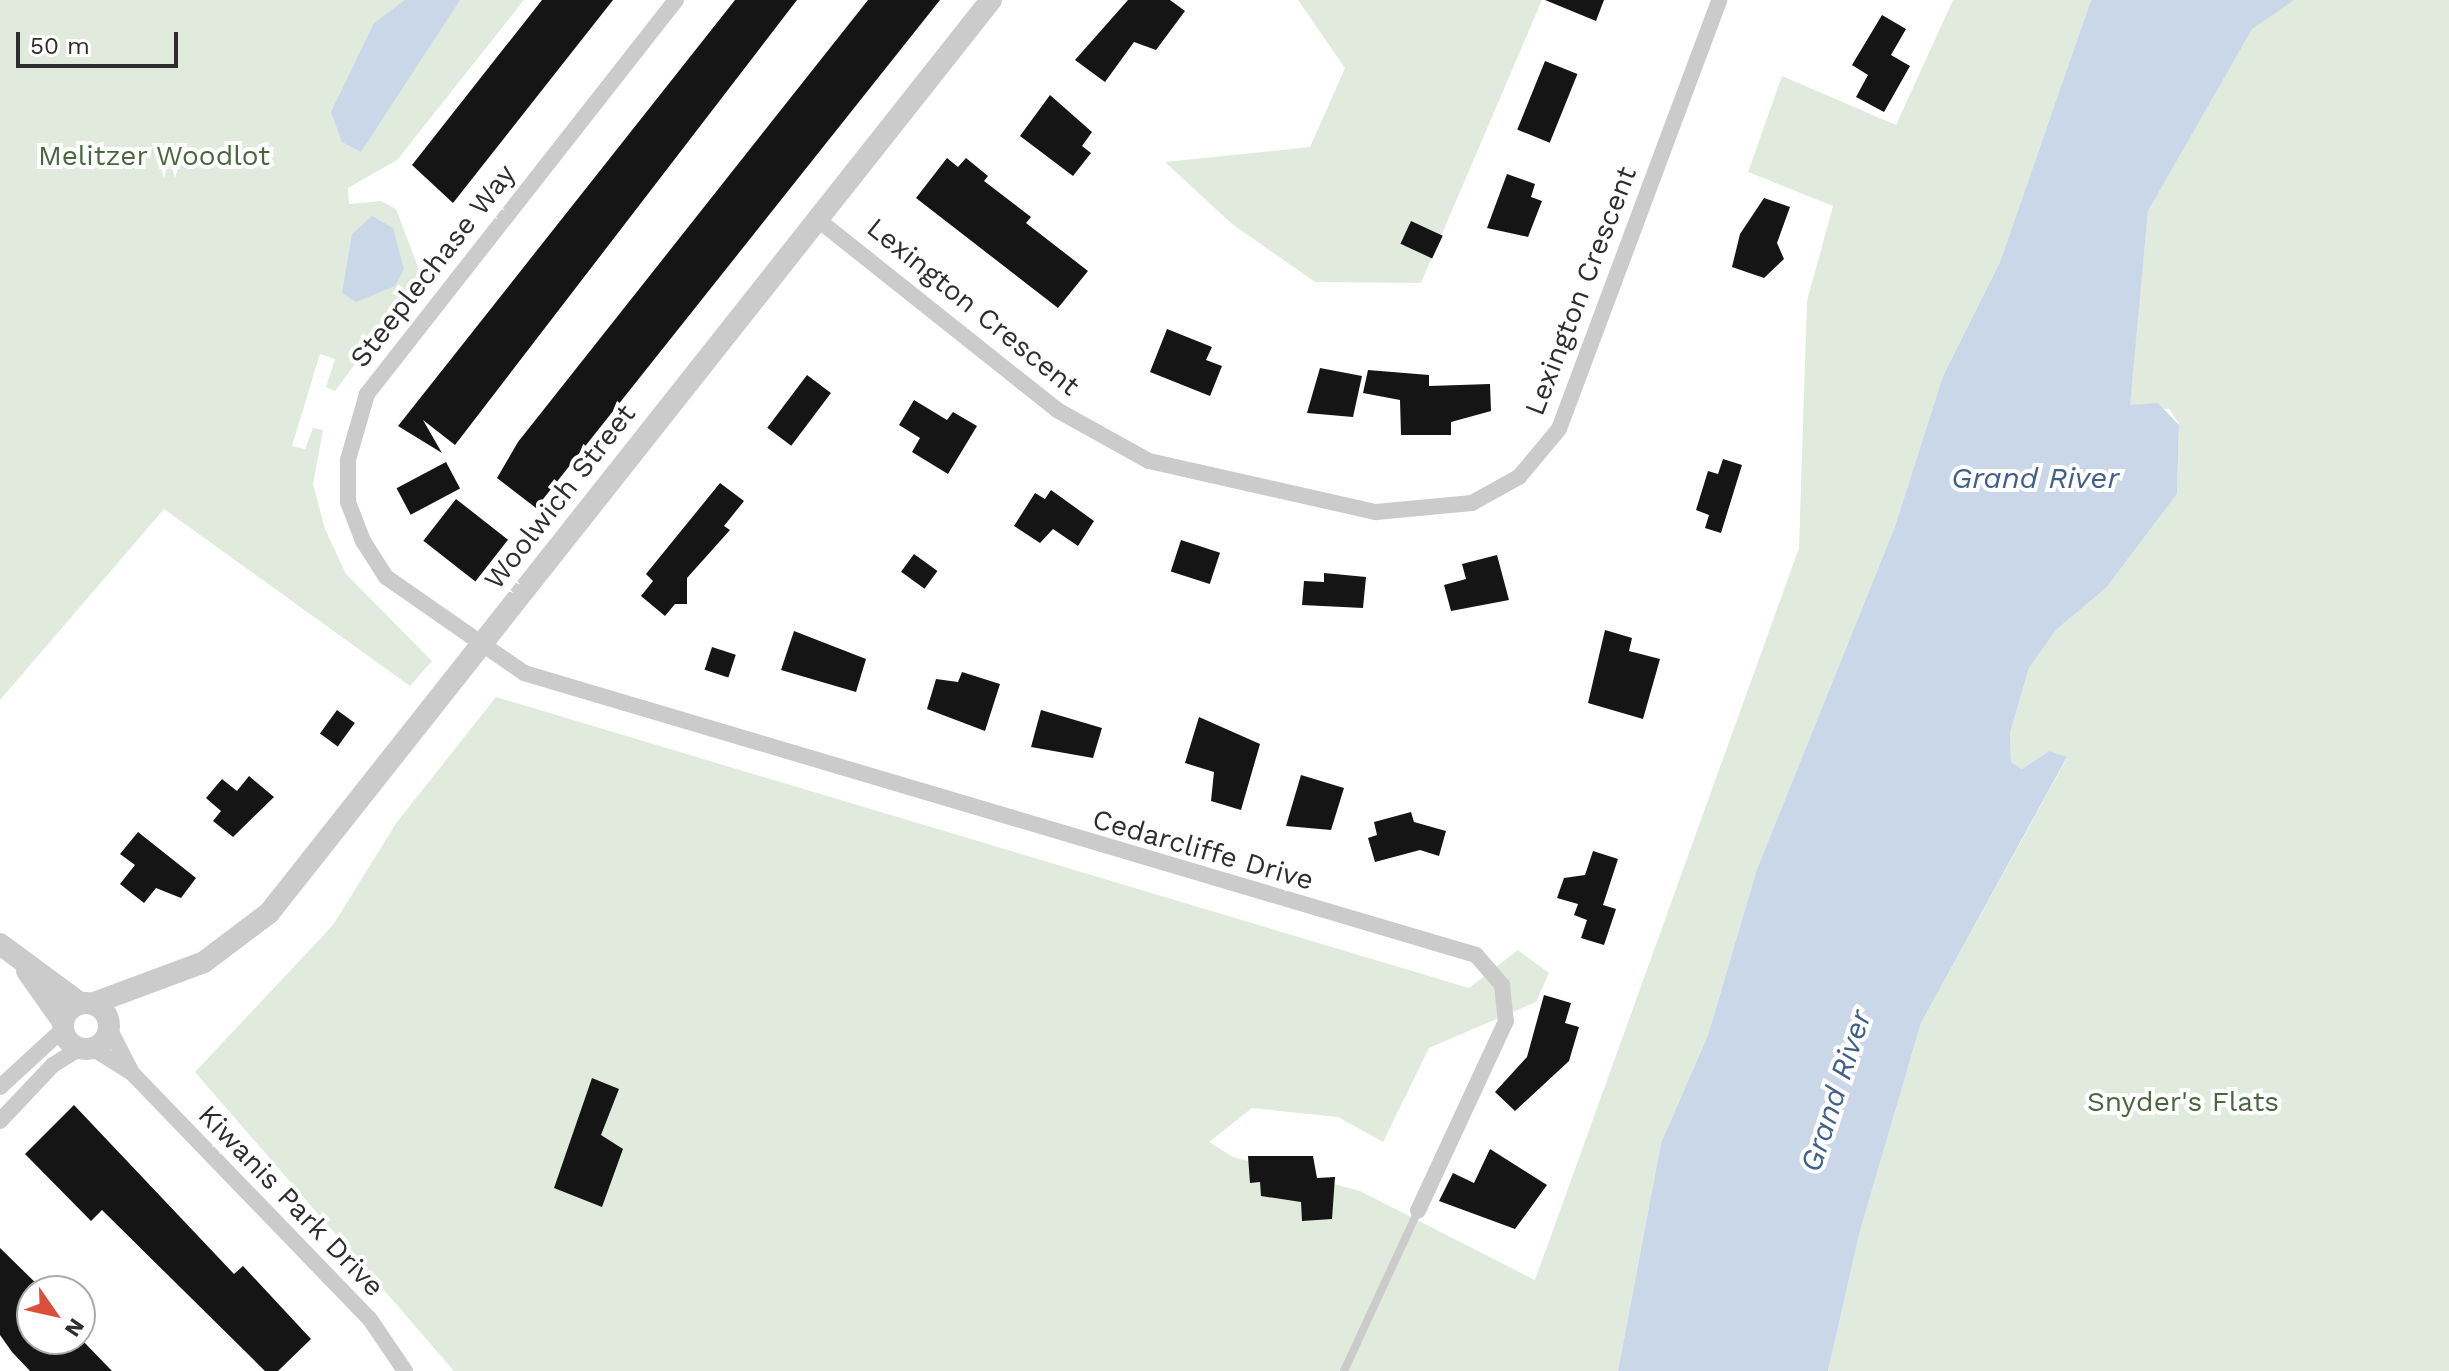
<!DOCTYPE html>
<style>
body{margin:0}
#map{position:relative;width:2449px;height:1371px;overflow:hidden;background:#fff;font-family:"Work Sans",sans-serif}
div>[style]{position:absolute}
[style*='--x']{left:calc(var(--x)*1px);top:calc(var(--y)*1px);width:calc(var(--w)*1px);rotate:calc(var(--a)*1deg)}
.green>*{inset:0;background:#e1ebdd}
.water>*{inset:0;background:#cad7e9}
.building>*{inset:0;background:#151515;transform-origin:0 0}
.service>*{height:8px;margin:-4px;padding:0 4px;transform-origin:4px;border-radius:4px;background:#cbcbcb}
.minor>*{height:16px;margin:-8px;padding:0 8px;transform-origin:8px;border-radius:8px;background:#cbcbcb}
.tertiary>*{height:22px;margin:-11px;padding:0 11px;transform-origin:11px;border-radius:11px;background:#cbcbcb}
.tertiary>.ring{margin:-11px;padding:0;box-sizing:content-box;background:none;border:22px solid #cbcbcb;border-radius:50%}
span{translate:-50% -50%;white-space:nowrap;text-align:center;line-height:1.15;-webkit-text-stroke:8px #fff;paint-order:stroke}
.park-label{font-size:28px;color:#49673e}
.street-label{font-size:28px;color:#2e2e2e}
.water-label{font-size:30px;color:#415f8b;font-style:italic}
.north{position:absolute;left:16px;top:1275px;width:80px;height:80px;box-sizing:border-box;background:#fff;border:2px solid #ababab;border-radius:50%;rotate:124deg;font-size:22px;font-weight:700;line-height:32px;text-align:center;color:#2e2e2e}
.north::after{content:'';display:block;margin:auto;width:28px;height:36px;background:#db4f3b;clip-path:polygon(50% 0,100% 100%,50% 72%,0 100%)}
.scale{position:absolute;left:16px;top:32px;width:162px;height:36px;box-sizing:border-box;border:4px solid #2e2e2e;border-top:0;padding-left:10px;font-size:24px;line-height:28px;white-space:nowrap;color:#2e2e2e;-webkit-text-stroke:6px #fff;paint-order:stroke}
</style>
<div id="map">
<div class="green">
<div style="clip-path:polygon(0 0,524px 0,397px 160px,348px 188px,349px 204px,381px 201px,396px 209px,421px 275px,335px 391px,326px 387px,335px 359px,320px 354px,292px 446px,305px 449px,313px 428px,323px 430px,313px 484px,325px 529px,346px 574px,432px 661px,410px 686px,164px 509px,0 700px)"></div>
<div style="clip-path:polygon(1298px 0,1542px 0,1421px 283px,1315px 282px,1232px 224px,1165px 162px,1310px 147px,1345px 68px)"></div>
<div style="clip-path:polygon(1953px 0,2091px 0,2000px 262px,1943px 376px,1894px 529px,1757px 869px,1708px 1035px,1661px 1143px,1618px 1371px,454px 1371px,195px 1072px,333px 925px,397px 822px,496px 697px,1469px 988px,1518px 950px,1549px 973px,1536px 1002px,1429px 1048px,1383px 1142px,1338px 1117px,1252px 1108px,1209px 1142px,1233px 1157px,1360px 1191px,1535px 1280px,1799px 548px,1807px 301px,1833px 206px,1748px 172px,1782px 76px,1896px 125px)"></div>
<div style="clip-path:polygon(2265px 0,2449px 0,2449px 1371px,1828px 1371px,1860px 1231px,1921px 1023px,2067px 758px,2049px 751px,2022px 769px,2011px 762px,2010px 733px,2029px 668px,2057px 629px,2106px 588px,2177px 494px,2179px 424px,2169px 409px,2129px 405px,2148px 211px)"></div>
</div>
<div class="water">
<div style="clip-path:polygon(405px 0,460px 0,361px 152px,342px 142px,331px 112px,374px 23px)"></div>
<div style="clip-path:polygon(2091px 0,2294px 0,2252px 29px,2148px 211px,2130px 405px,2158px 403px,2179px 425px,2177px 494px,2106px 588px,2057px 629px,2029px 668px,2010px 733px,2011px 762px,2022px 769px,2049px 751px,2067px 757px,1921px 1023px,1860px 1231px,1828px 1371px,1618px 1371px,1661px 1143px,1708px 1035px,1757px 869px,1894px 529px,1943px 376px,2000px 262px)"></div>
<div style="clip-path:polygon(372px 216px,393px 228px,404px 269px,395px 286px,356px 302px,342px 293px,352px 234px)"></div>
</div>
<div class="building">
<div style="clip-path:polygon(542px 0,613px 0,453px 203px,412px 165px)"></div>
<div style="clip-path:polygon(735px 0,797px 0,455px 445px,423px 420px,442px 453px,398px 426px)"></div>
<div style="clip-path:polygon(868px 0,940px 0,536px 508px,497px 478px,518px 442px)"></div>
<div style="clip-path:polygon(1128px 0,1170px 0,1185px 11px,1156px 50px,1134px 42px,1105px 82px,1075px 60px)"></div>
<div style="clip-path:polygon(1545px 0,1604px 0,1596px 21px)"></div>
<div style="clip-path:polygon(1882px 15px,1906px 29px,1891px 55px,1910px 66px,1884px 112px,1856px 97px,1868px 75px,1852px 65px)"></div>
<div style="left:1545px;top:61px;width:35px;height:74px;rotate:22deg"></div>
<div style="clip-path:polygon(1050px 95px,1092px 132px,1082px 146px,1091px 153px,1073px 176px,1020px 136px)"></div>
<div style="clip-path:polygon(947px 158px,958px 167px,966px 158px,988px 176px,984px 181px,1031px 217px,1026px 223px,1088px 271px,1058px 308px,916px 198px)"></div>
<div style="clip-path:polygon(1507px 174px,1535px 184px,1531px 197px,1542px 201px,1528px 237px,1487px 228px)"></div>
<div style="clip-path:polygon(1764px 198px,1790px 207px,1777px 243px,1784px 259px,1764px 278px,1732px 267px,1740px 234px)"></div>
<div style="left:1411px;top:221px;width:35px;height:25px;rotate:25deg"></div>
<div style="clip-path:polygon(1167px 329px,1212px 347px,1206px 360px,1222px 366px,1210px 396px,1150px 372px)"></div>
<div style="clip-path:polygon(1320px 368px,1362px 376px,1353px 417px,1307px 413px)"></div>
<div style="clip-path:polygon(1368px 370px,1429px 375px,1429px 386px,1490px 384px,1491px 411px,1451px 422px,1451px 435px,1401px 435px,1400px 400px,1363px 393px)"></div>
<div style="left:807px;top:375px;width:30px;height:66px;rotate:37deg"></div>
<div style="clip-path:polygon(914px 400px,947px 420px,953px 412px,977px 426px,948px 474px,912px 452px,920px 438px,899px 425px)"></div>
<div style="clip-path:polygon(1723px 459px,1742px 465px,1721px 533px,1705px 528px,1709px 515px,1696px 510px,1708px 471px,1718px 474px)"></div>
<div style="left:446px;top:462px;width:30px;height:56px;rotate:62deg"></div>
<div style="clip-path:polygon(720px 483px,744px 501px,724px 526px,730px 530px,687px 578px,687px 604px,675px 604px,665px 616px,641px 596px,653px 581px,646px 574px)"></div>
<div style="clip-path:polygon(1051px 490px,1094px 521px,1078px 546px,1053px 529px,1040px 543px,1014px 526px,1035px 493px,1045px 499px)"></div>
<div style="left:456px;top:499px;width:66px;height:53px;rotate:38deg"></div>
<div style="left:1181px;top:540px;width:41px;height:33px;rotate:18deg"></div>
<div style="left:914px;top:554px;width:29px;height:22px;rotate:36deg"></div>
<div style="clip-path:polygon(1497px 555px,1509px 600px,1451px 611px,1444px 585px,1466px 579px,1462px 564px)"></div>
<div style="clip-path:polygon(1324px 573px,1366px 577px,1363px 608px,1302px 605px,1304px 581px,1324px 582px)"></div>
<div style="clip-path:polygon(1605px 630px,1632px 638px,1629px 651px,1660px 659px,1643px 719px,1588px 703px)"></div>
<div style="clip-path:polygon(794px 631px,866px 659px,856px 692px,781px 670px)"></div>
<div style="left:712px;top:647px;width:25px;height:24px;rotate:18deg"></div>
<div style="clip-path:polygon(962px 672px,1000px 684px,985px 731px,927px 709px,936px 679px,958px 682px)"></div>
<div style="left:337px;top:710px;width:22px;height:29px;rotate:36deg"></div>
<div style="clip-path:polygon(1041px 710px,1102px 728px,1093px 758px,1031px 747px)"></div>
<div style="clip-path:polygon(1199px 717px,1260px 744px,1241px 810px,1211px 801px,1214px 772px,1185px 763px)"></div>
<div style="clip-path:polygon(1301px 775px,1344px 788px,1331px 830px,1286px 826px)"></div>
<div style="clip-path:polygon(249px 776px,274px 797px,233px 837px,213px 821px,221px 811px,206px 798px,222px 779px,237px 791px)"></div>
<div style="clip-path:polygon(1411px 812px,1414px 822px,1446px 831px,1439px 856px,1420px 850px,1375px 862px,1368px 838px,1377px 835px,1374px 822px)"></div>
<div style="clip-path:polygon(138px 832px,196px 878px,181px 898px,156px 888px,144px 903px,120px 884px,135px 865px,120px 854px)"></div>
<div style="clip-path:polygon(1593px 851px,1618px 859px,1603px 905px,1616px 909px,1604px 945px,1581px 938px,1587px 920px,1574px 915px,1578px 904px,1557px 898px,1564px 878px,1585px 875px)"></div>
<div style="clip-path:polygon(1544px 995px,1571px 1003px,1565px 1023px,1579px 1027px,1569px 1061px,1515px 1111px,1495px 1092px,1527px 1057px)"></div>
<div style="clip-path:polygon(592px 1078px,619px 1089px,601px 1135px,623px 1149px,602px 1207px,554px 1188px)"></div>
<div style="clip-path:polygon(74px 1105px,234px 1274px,243px 1266px,311px 1339px,278px 1371px,265px 1371px,102px 1210px,91px 1221px,25px 1154px)"></div>
<div style="clip-path:polygon(1490px 1149px,1547px 1185px,1515px 1229px,1439px 1201px,1453px 1173px,1474px 1183px)"></div>
<div style="clip-path:polygon(1248px 1156px,1313px 1156px,1317px 1178px,1335px 1177px,1332px 1219px,1302px 1221px,1301px 1202px,1261px 1196px,1260px 1182px,1250px 1183px)"></div>
<div style="clip-path:polygon(0 1248px,44px 1291px,32px 1291px,32px 1339px,81px 1339px,112px 1371px,30px 1371px,12px 1352px,0 1335px)"></div>
</div>
<div class="service">
<div style="--x:1344;--y:1371;--w:176;--a:-65.2"></div>
</div>
<div class="minor">
<div style="--x:676;--y:0;--w:501;--a:128.11"></div>
<div style="--x:367;--y:394;--w:69;--a:106.1"></div>
<div style="--x:348;--y:460;--w:42;--a:90"></div>
<div style="--x:348;--y:502;--w:42;--a:69"></div>
<div style="--x:363;--y:541;--w:43;--a:57.4"></div>
<div style="--x:386;--y:577;--w:168;--a:34.8"></div>
<div style="--x:524;--y:673;--w:993;--a:16.5"></div>
<div style="--x:1476;--y:955;--w:40;--a:49"></div>
<div style="--x:1502;--y:985;--w:36;--a:84"></div>
<div style="--x:1506;--y:1021;--w:209;--a:114.9"></div>
<div style="--x:817;--y:219;--w:307;--a:38.5"></div>
<div style="--x:1057;--y:410;--w:105;--a:29"></div>
<div style="--x:1149;--y:461;--w:233;--a:12.7"></div>
<div style="--x:1376;--y:512;--w:96;--a:-5.4"></div>
<div style="--x:1472;--y:503;--w:54;--a:-29"></div>
<div style="--x:1519;--y:477;--w:62;--a:-50.2"></div>
<div style="--x:1559;--y:429;--w:458;--a:-69.5"></div>
<div style="--x:110;--y:1030;--w:48;--a:62.9"></div>
<div style="--x:92;--y:1048;--w:47;--a:32"></div>
<div style="--x:132;--y:1073;--w:341;--a:46"></div>
<div style="--x:369;--y:1318;--w:64;--a:55.8"></div>
<div style="--x:0;--y:1087;--w:86;--a:-42.6"></div>
<div style="--x:0;--y:1121;--w:77;--a:-46.6"></div>
<div style="--x:53;--y:1065;--w:32;--a:-32"></div>
</div>
<div class="tertiary">
<div style="--x:0;--y:944;--w:99;--a:36.4"></div>
<div style="--x:27;--y:971;--w:62;--a:54.8"></div>
<div class="ring" style="left:63px;top:1003px;width:24px;height:24px"></div>
<div style="--x:94;--y:1003;--w:117;--a:-20.4"></div>
<div style="--x:204;--y:962;--w:81;--a:-37"></div>
<div style="--x:269;--y:913;--w:1164;--a:-51.66"></div>
</div>
<div class="park-label">
<span style="left:154px;top:156px">Melitzer Woodlot</span>
<span style="left:2183px;top:1102px">Snyder's Flats</span>
</div>
<div class="street-label">
<span style="left:433px;top:266px;rotate:-52deg">Steeplechase Way</span>
<span style="left:1581px;top:291px;rotate:-69deg">Lexington Crescent</span>
<span style="left:973px;top:307px;rotate:39deg">Lexington Crescent</span>
<span style="left:560px;top:497px;rotate:-52deg">Woolwich Street</span>
<span style="left:1203px;top:850px;rotate:16deg">Cedarcliffe Drive</span>
<span style="left:291px;top:1201px;rotate:46deg">Kiwanis Park Drive</span>
</div>
<div class="water-label">
<span style="left:2035px;top:478px">Grand River</span>
<span style="left:1836px;top:1091px;rotate:-72deg">Grand River</span>
</div>
<div class="north">N</div>
<div class="scale">50 m</div>
</div>
